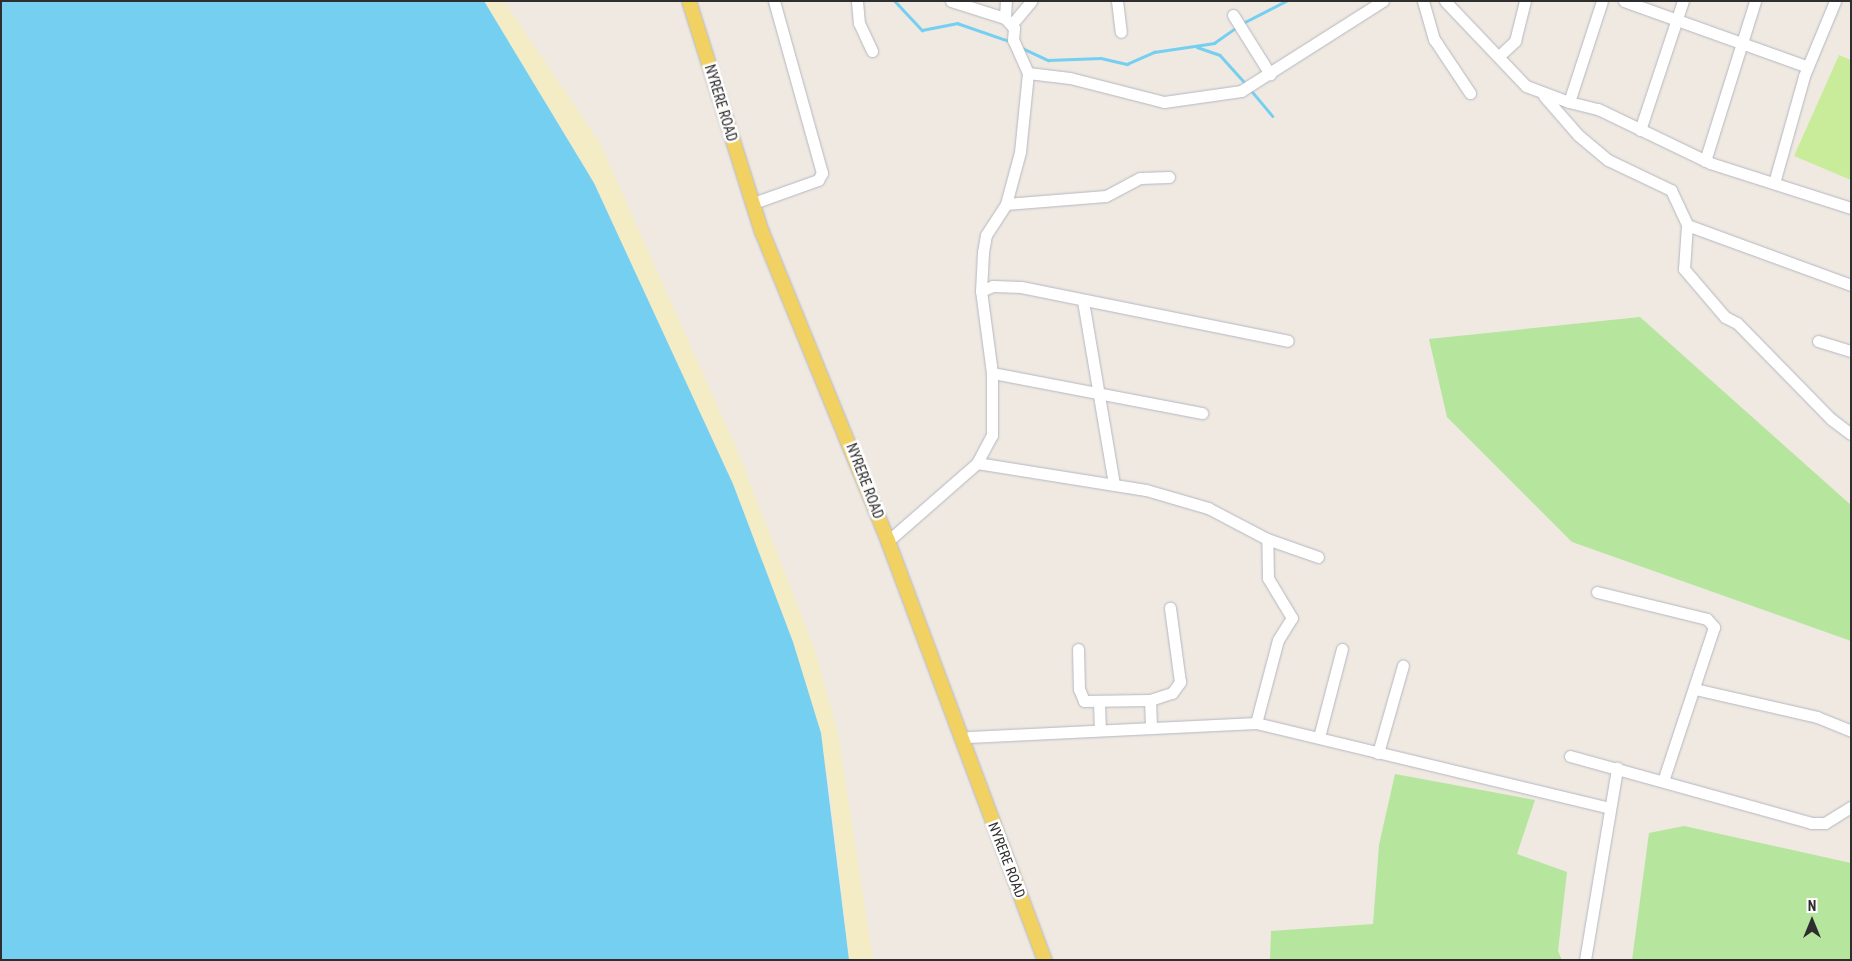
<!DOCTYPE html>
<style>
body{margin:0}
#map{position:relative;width:1852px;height:961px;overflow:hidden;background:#efe9e1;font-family:"Roboto Condensed",sans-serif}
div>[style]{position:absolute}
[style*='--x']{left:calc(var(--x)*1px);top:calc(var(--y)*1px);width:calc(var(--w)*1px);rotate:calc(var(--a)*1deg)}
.green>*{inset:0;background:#b6e59e}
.sand>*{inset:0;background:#f3ecc5}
.pitch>*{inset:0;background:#c9ec9a}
.water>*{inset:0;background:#75cff0}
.stream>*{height:2.5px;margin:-1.25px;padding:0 1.25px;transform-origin:1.25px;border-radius:1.25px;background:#75cff0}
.roads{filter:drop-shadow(0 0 1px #b4b7c1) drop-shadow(0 0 1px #b4b7c1)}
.minor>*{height:11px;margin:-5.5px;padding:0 5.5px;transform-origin:5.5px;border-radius:5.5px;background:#fff}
.major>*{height:14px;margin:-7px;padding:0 7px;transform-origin:7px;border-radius:7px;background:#f2d163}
span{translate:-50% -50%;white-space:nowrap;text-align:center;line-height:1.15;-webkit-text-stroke:5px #fff;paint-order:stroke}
.street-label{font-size:14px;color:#2e2e2e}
.frame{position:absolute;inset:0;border:2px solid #2e2e2e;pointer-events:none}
.north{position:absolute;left:1787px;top:896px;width:50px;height:50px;-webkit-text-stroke:4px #fff;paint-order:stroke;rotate:0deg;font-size:14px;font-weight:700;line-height:20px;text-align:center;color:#2e2e2e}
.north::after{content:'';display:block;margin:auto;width:18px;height:22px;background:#2e2e2e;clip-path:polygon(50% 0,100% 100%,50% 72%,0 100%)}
</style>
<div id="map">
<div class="green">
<div style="clip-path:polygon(1640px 317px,1851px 505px,1851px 641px,1572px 542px,1447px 417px,1429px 339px)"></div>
<div style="clip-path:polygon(1395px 774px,1535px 800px,1517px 854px,1567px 872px,1558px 951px,1562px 960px,1270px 960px,1271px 931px,1373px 924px,1379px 845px)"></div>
<div style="clip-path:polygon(1684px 826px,1851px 863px,1851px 960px,1632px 960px,1649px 833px)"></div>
</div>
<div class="sand">
<div style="clip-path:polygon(484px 1px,504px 1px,600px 143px,738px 452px,815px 650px,838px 733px,873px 960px,849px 960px,830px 788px,793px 642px,733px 484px,594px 183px)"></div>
</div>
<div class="pitch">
<div style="clip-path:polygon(1839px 55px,1851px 60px,1851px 180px,1794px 156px)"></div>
</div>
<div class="water">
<div style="clip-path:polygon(1px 1px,484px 1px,594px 183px,733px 484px,793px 642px,821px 733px,849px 960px,1px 960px)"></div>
</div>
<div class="stream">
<div style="--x:895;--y:1;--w:40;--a:47"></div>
<div style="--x:922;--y:30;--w:36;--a:-11"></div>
<div style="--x:957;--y:23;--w:55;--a:19.1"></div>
<div style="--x:1241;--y:24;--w:51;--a:-27.1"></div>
<div style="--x:1197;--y:47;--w:24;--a:19"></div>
<div style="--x:1220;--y:55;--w:39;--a:48"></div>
<div style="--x:1022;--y:48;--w:29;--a:25"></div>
<div style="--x:1048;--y:60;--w:53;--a:-2.2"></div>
<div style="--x:1101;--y:58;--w:27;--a:13"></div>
<div style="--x:1127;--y:64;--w:30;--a:-24"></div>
<div style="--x:1154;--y:52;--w:61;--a:-8.5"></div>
<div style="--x:1214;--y:43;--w:28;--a:-35"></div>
<div style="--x:1250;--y:89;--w:35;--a:50"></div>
</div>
<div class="roads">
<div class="minor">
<div style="--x:857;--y:1;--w:22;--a:85"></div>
<div style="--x:859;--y:23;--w:31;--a:65"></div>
<div style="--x:951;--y:1;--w:57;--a:17.5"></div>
<div style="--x:1117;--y:1;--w:31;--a:83"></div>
<div style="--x:1423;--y:1;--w:40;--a:74"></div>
<div style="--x:1434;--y:39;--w:65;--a:56.3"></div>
<div style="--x:1445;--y:1;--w:117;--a:46.4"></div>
<div style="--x:1526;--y:86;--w:46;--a:20.4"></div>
<div style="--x:1569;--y:102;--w:106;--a:-71.9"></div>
<div style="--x:1624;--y:1;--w:195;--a:19.7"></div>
<div style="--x:1233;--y:15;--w:70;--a:57.9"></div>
<div style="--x:1012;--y:24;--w:30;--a:-50"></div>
<div style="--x:1500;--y:55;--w:21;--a:-43"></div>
<div style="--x:1515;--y:41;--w:41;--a:-76"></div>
<div style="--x:1028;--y:73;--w:42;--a:6.8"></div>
<div style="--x:1070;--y:78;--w:97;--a:14.3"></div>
<div style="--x:1164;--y:102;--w:78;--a:-8.1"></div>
<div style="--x:1241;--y:91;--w:168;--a:-32.4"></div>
<div style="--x:1544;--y:96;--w:52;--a:48.9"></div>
<div style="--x:1578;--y:135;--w:39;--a:40"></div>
<div style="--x:1608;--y:160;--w:70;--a:25.5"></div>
<div style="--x:1671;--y:190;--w:38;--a:65"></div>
<div style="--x:1687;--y:225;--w:44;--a:93.9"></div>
<div style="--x:1684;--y:269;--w:63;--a:49.5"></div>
<div style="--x:1725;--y:317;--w:13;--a:27"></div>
<div style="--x:1737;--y:323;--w:134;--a:45.6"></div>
<div style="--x:1831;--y:419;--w:25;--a:37"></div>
<div style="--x:1569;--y:102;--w:30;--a:14"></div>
<div style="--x:1598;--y:109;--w:124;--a:25.7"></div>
<div style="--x:1710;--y:163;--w:148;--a:17.7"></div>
<div style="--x:1640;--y:130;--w:136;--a:-71.6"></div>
<div style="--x:1705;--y:161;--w:168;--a:-72.6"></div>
<div style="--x:1774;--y:183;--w:111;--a:-74.3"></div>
<div style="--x:1804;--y:76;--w:81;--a:-67.5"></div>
<div style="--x:759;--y:201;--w:63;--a:-19.6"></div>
<div style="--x:818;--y:180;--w:8;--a:-60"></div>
<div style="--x:822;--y:173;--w:179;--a:-105.6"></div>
<div style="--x:1006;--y:204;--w:100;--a:-4.6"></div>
<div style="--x:1106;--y:196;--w:38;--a:-28"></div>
<div style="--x:1140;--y:178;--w:29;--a:-2"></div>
<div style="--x:1687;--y:225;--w:175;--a:20.1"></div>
<div style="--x:981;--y:291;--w:13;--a:-23"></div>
<div style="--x:993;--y:286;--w:28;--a:2"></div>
<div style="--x:1021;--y:287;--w:272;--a:11.4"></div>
<div style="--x:1083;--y:301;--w:186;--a:80.4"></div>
<div style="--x:1818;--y:341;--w:34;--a:17"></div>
<div style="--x:992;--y:373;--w:214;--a:10.8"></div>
<div style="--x:977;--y:463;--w:171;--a:9.1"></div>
<div style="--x:1146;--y:490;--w:65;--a:16.2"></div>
<div style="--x:1208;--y:508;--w:67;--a:27.7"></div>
<div style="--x:1267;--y:539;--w:54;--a:19.4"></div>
<div style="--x:888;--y:541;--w:118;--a:-41.2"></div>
<div style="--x:977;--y:463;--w:32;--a:-62"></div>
<div style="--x:992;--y:435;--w:62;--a:-90"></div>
<div style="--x:992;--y:373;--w:83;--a:-97.6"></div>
<div style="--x:981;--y:291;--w:39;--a:-87"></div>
<div style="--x:983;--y:252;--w:17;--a:-80"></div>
<div style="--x:986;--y:235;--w:37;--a:-57"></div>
<div style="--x:1006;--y:204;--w:54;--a:-74.9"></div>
<div style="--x:1020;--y:152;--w:79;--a:-84.2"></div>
<div style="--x:1028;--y:73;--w:36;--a:-114"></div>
<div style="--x:1013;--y:40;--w:12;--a:-85"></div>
<div style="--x:1014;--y:28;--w:13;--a:-132"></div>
<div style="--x:1005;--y:18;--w:17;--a:-87"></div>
<div style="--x:1597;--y:592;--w:113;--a:13.8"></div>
<div style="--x:1707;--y:619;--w:11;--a:49"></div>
<div style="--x:1714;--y:627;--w:162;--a:108.3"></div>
<div style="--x:1078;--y:649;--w:40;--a:88.6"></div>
<div style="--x:1079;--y:689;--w:13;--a:67"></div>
<div style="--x:1084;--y:701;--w:66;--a:-0.9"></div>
<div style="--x:1695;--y:689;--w:125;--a:12.9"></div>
<div style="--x:1817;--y:717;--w:37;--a:22"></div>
<div style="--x:1099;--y:703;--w:26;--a:88"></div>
<div style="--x:1256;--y:723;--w:86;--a:-75.2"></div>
<div style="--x:1278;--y:640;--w:26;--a:-58"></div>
<div style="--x:1292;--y:618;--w:47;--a:-121"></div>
<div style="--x:1268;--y:578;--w:39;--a:-91"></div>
<div style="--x:1151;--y:727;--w:27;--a:-92"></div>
<div style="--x:1150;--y:700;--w:23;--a:-18"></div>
<div style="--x:1172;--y:693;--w:14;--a:-54"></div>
<div style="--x:1180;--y:682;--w:75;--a:-97.7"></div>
<div style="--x:969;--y:737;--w:287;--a:-2.8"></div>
<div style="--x:1256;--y:723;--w:363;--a:13.5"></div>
<div style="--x:1319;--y:737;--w:91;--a:-75.4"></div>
<div style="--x:1378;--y:753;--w:91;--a:-74.1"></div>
<div style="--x:1570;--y:756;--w:250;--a:15.5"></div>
<div style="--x:1811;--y:823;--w:14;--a:0"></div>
<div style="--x:1825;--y:823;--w:31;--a:-32"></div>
<div style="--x:1585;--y:960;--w:195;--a:-80.5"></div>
</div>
<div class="major">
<div style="--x:689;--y:1;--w:242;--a:72.5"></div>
<div style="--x:762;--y:232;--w:334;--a:67.8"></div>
<div style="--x:888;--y:541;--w:447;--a:69.5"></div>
</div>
</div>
<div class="street-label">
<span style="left:721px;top:103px;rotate:73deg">NYRERE ROAD</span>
<span style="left:865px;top:481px;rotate:69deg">NYRERE ROAD</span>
<span style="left:1007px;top:860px;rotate:69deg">NYRERE ROAD</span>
</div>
<div class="frame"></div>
<div class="north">N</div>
</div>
